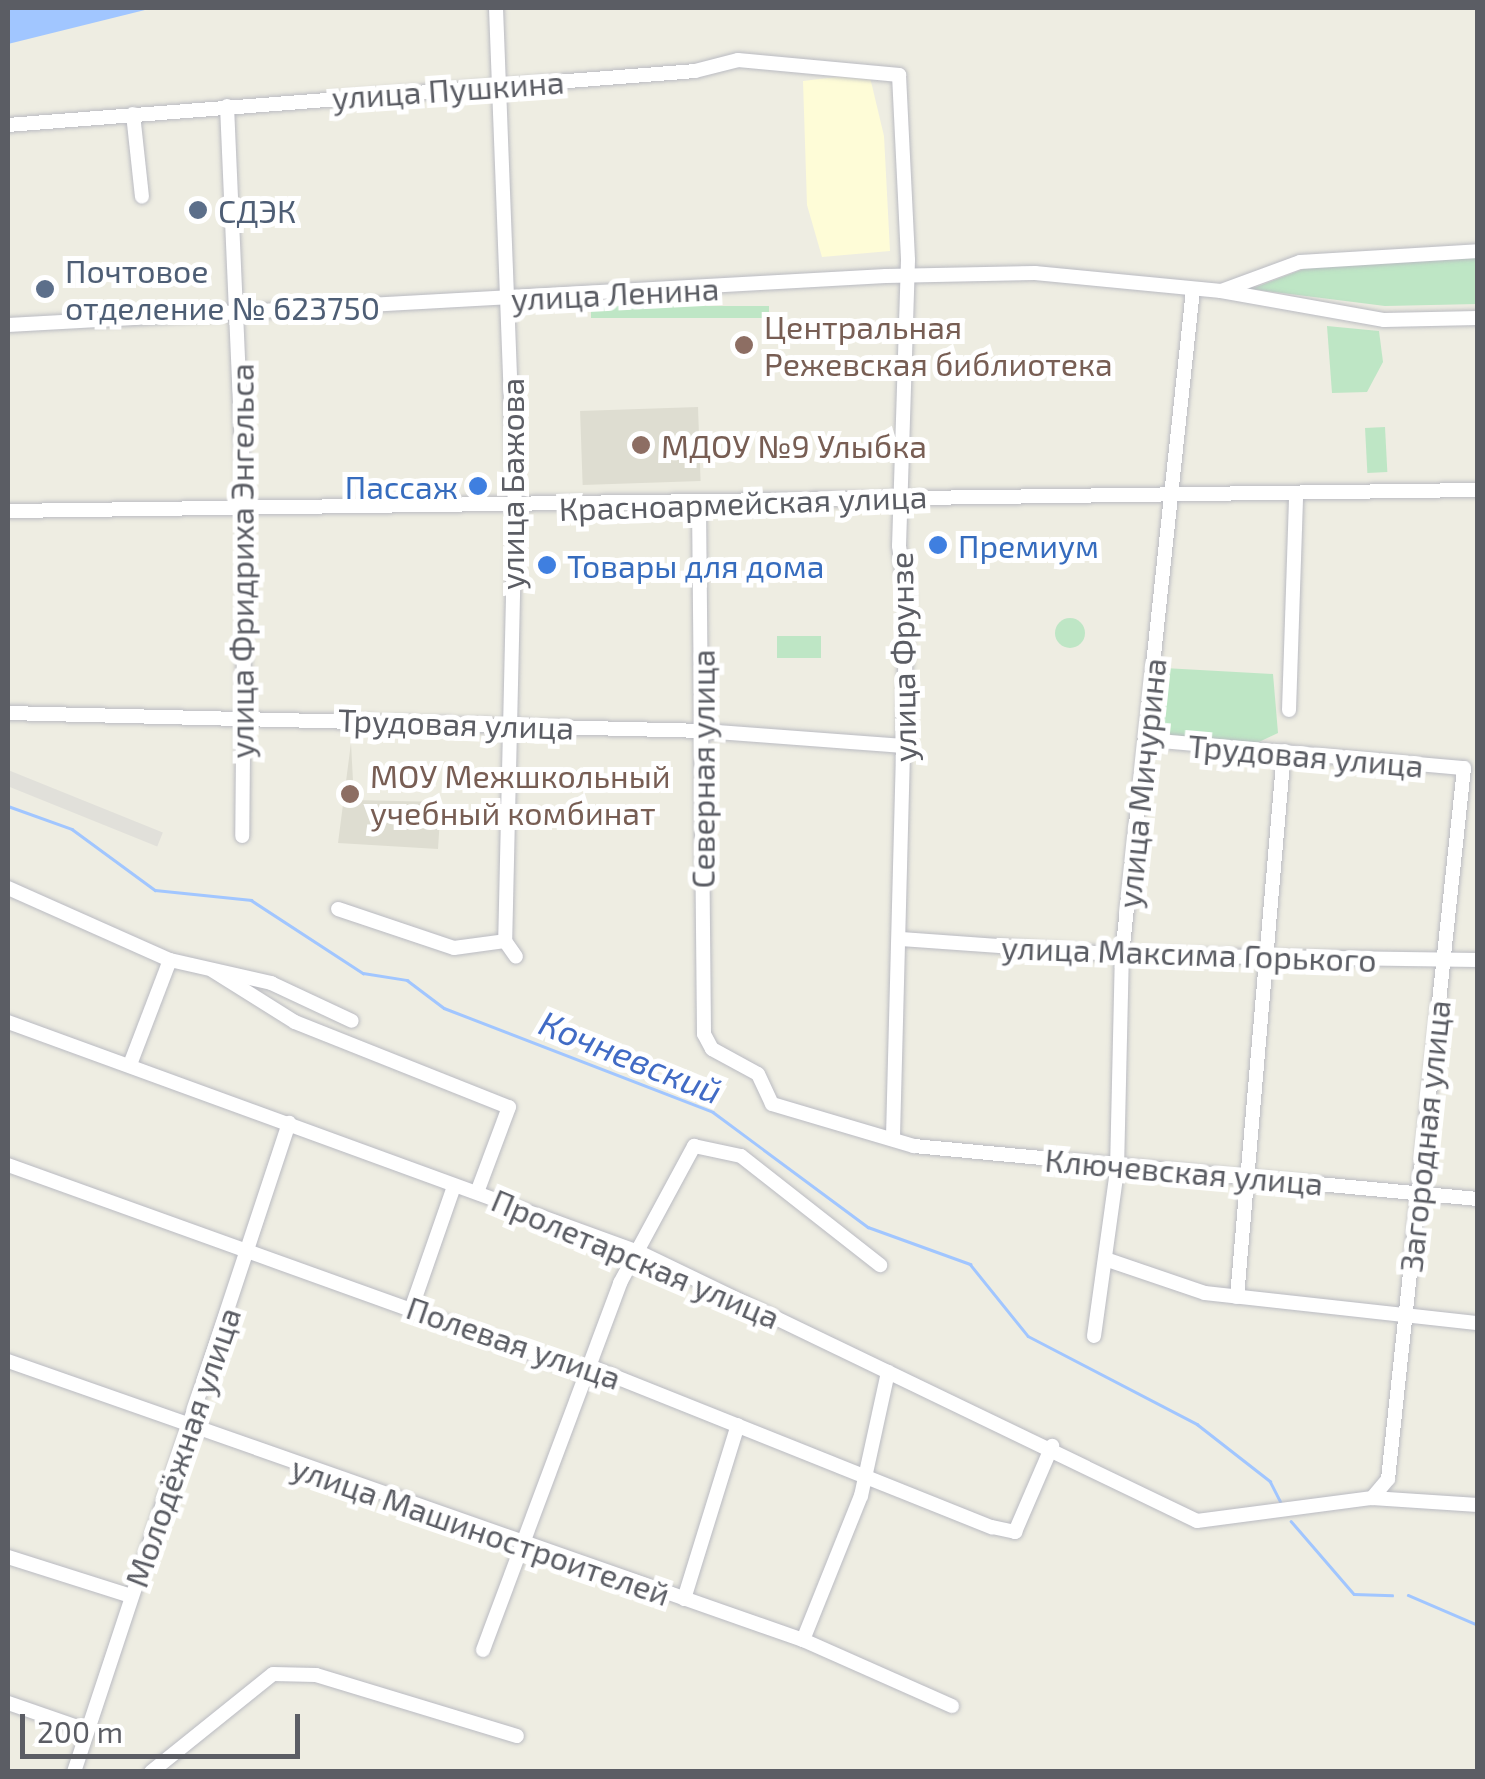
<!DOCTYPE html>
<meta charset="utf-8">
<style>
body{margin:0}
#map{position:relative;width:1485px;height:1779px;overflow:hidden;background:#eeede2;font-family:"Exo 2",sans-serif}
div>[style]{position:absolute}
[style*='--x']{left:calc(var(--x)*1px);top:calc(var(--y)*1px);width:calc(var(--w)*1px);rotate:calc(var(--a)*1deg)}
.commercial>*{inset:0;background:#fefcd7}
.industrial>*{inset:0;background:#e1e0da;transform-origin:0 0}
.education>*{inset:0;background:#deddd1;transform-origin:0 0}
.green>*{inset:0;background:#bee6c5;transform-origin:0 0}
.round{border-radius:50%}
.water>*{inset:0;background:#a1c6ff}
.stream>*{height:2.5px;margin:-1.25px;padding:0 1.25px;transform-origin:1.25px;border-radius:1.25px;background:#a1c6ff}
.roads{filter:drop-shadow(0 0 2px #babbc2) drop-shadow(0 0 2px #babbc2)}
.minor>*{height:14px;margin:-7px;padding:0 7px;transform-origin:7px;border-radius:7px;background:#fff}
.dots>*{width:28px;height:28px;translate:-50% -50%;box-sizing:border-box;border:5px solid #fff;border-radius:50%}
span{translate:-50% -50%;white-space:nowrap;text-align:center;line-height:1.15;-webkit-text-stroke:10px #fff;paint-order:stroke}
.street-label{font-size:32px;color:#5b5d64}
.service-label{font-size:32px;color:#4e5e75}
.left{translate:0 -50%;text-align:left}
.education-label{font-size:32px;color:#785e54}
.shop-label{font-size:32px;color:#366cbe}
.right{translate:-100% -50%;text-align:right}
.water-label{font-size:35px;color:#416bc5;font-style:italic}
.frame{position:absolute;inset:0;border:10px solid #5b5d64;pointer-events:none}
.scale{position:absolute;left:20px;top:1714px;width:280px;height:45px;box-sizing:border-box;border:5px solid #5b5d64;border-top:0;padding-left:12px;font-size:30px;line-height:35px;white-space:nowrap;color:#5b5d64;-webkit-text-stroke:8px #fff;paint-order:stroke}
</style>
<div id="map">
<div class="commercial">
<div style="clip-path:polygon(869px 73px,884px 136px,890px 251px,822px 257px,807px 205px,803px 81px)"></div>
</div>
<div class="industrial">
<div style="left:8px;top:770px;width:167px;height:15px;rotate:22deg"></div>
</div>
<div class="education">
<div style="left:698px;top:407px;width:74px;height:118px;rotate:88deg"></div>
<div style="clip-path:polygon(351px 743px,354px 800px,441px 802px,438px 849px,338px 843px)"></div>
</div>
<div class="green">
<div style="clip-path:polygon(1477px 257px,1477px 304px,1385px 306px,1251px 289px,1317px 264px)"></div>
<div style="left:769px;top:306px;width:12px;height:178px;rotate:90deg"></div>
<div style="clip-path:polygon(1327px 326px,1379px 331px,1383px 362px,1367px 392px,1332px 393px)"></div>
<div style="left:1385px;top:427px;width:45px;height:20px;rotate:87deg"></div>
<div class="round" style="left:1055px;top:618px;width:30px;height:30px"></div>
<div style="left:777px;top:636px;width:44px;height:22px"></div>
<div style="clip-path:polygon(1164px 668px,1273px 674px,1278px 733px,1257px 743px,1171px 735px,1159px 719px)"></div>
</div>
<div class="water">
<div style="clip-path:polygon(8px 8px,153px 8px,8px 44px)"></div>
</div>
<div class="stream">
<div style="--x:8;--y:806;--w:68;--a:19.8"></div>
<div style="--x:72;--y:829;--w:103;--a:36.3"></div>
<div style="--x:155;--y:890;--w:97;--a:5.9"></div>
<div style="--x:251;--y:900;--w:134;--a:33.1"></div>
<div style="--x:363;--y:973;--w:45;--a:9"></div>
<div style="--x:407;--y:980;--w:46;--a:37.1"></div>
<div style="--x:444;--y:1008;--w:288;--a:21.1"></div>
<div style="--x:713;--y:1112;--w:193;--a:36.6"></div>
<div style="--x:868;--y:1227;--w:109;--a:19.9"></div>
<div style="--x:970;--y:1264;--w:92;--a:51.1"></div>
<div style="--x:1028;--y:1336;--w:191;--a:27.5"></div>
<div style="--x:1197;--y:1424;--w:93;--a:38"></div>
<div style="--x:1270;--y:1481;--w:27;--a:63"></div>
<div style="--x:1291;--y:1521;--w:96;--a:49.2"></div>
<div style="--x:1354;--y:1594;--w:38;--a:2"></div>
<div style="--x:1408;--y:1595;--w:76;--a:23.2"></div>
</div>
<div class="roads">
<div class="minor">
<div style="--x:496;--y:8;--w:500;--a:87.82"></div>
<div style="--x:515;--y:508;--w:433;--a:91.3"></div>
<div style="--x:505;--y:941;--w:19;--a:55"></div>
<div style="--x:227;--y:106;--w:416;--a:87.5"></div>
<div style="--x:245;--y:522;--w:314;--a:90.5"></div>
<div style="--x:133;--y:114;--w:83;--a:83.8"></div>
<div style="--x:8;--y:125;--w:689;--a:-4.49"></div>
<div style="--x:695;--y:71;--w:44;--a:-14.3"></div>
<div style="--x:738;--y:60;--w:162;--a:5.3"></div>
<div style="--x:899;--y:75;--w:185;--a:87.2"></div>
<div style="--x:908;--y:260;--w:286;--a:91.8"></div>
<div style="--x:899;--y:546;--w:53;--a:81.3"></div>
<div style="--x:907;--y:598;--w:538;--a:91.49"></div>
<div style="--x:1221;--y:291;--w:166;--a:10.1"></div>
<div style="--x:1384;--y:320;--w:94;--a:-1.2"></div>
<div style="--x:8;--y:325;--w:879;--a:-3.19"></div>
<div style="--x:886;--y:276;--w:149;--a:-1.2"></div>
<div style="--x:1035;--y:273;--w:187;--a:5.5"></div>
<div style="--x:1221;--y:291;--w:84;--a:-20.2"></div>
<div style="--x:1300;--y:262;--w:178;--a:-3.5"></div>
<div style="--x:699;--y:503;--w:531;--a:89.46"></div>
<div style="--x:704;--y:1034;--w:17;--a:62"></div>
<div style="--x:712;--y:1049;--w:52;--a:28.5"></div>
<div style="--x:758;--y:1074;--w:33;--a:65"></div>
<div style="--x:772;--y:1104;--w:148;--a:16.5"></div>
<div style="--x:914;--y:1146;--w:566;--a:5.37"></div>
<div style="--x:8;--y:511;--w:1470;--a:-0.82"></div>
<div style="--x:1289;--y:710;--w:215;--a:-88.1"></div>
<div style="--x:8;--y:713;--w:696;--a:1.48"></div>
<div style="--x:704;--y:731;--w:200;--a:4.3"></div>
<div style="--x:1149;--y:740;--w:316;--a:5.1"></div>
<div style="--x:1464;--y:768;--w:715;--a:96.1"></div>
<div style="--x:1388;--y:1479;--w:25;--a:130"></div>
<div style="--x:8;--y:888;--w:177;--a:24"></div>
<div style="--x:170;--y:960;--w:104;--a:12.8"></div>
<div style="--x:271;--y:983;--w:89;--a:25.1"></div>
<div style="--x:338;--y:909;--w:122;--a:18.6"></div>
<div style="--x:454;--y:948;--w:51;--a:-7.8"></div>
<div style="--x:901;--y:939;--w:222;--a:4.1"></div>
<div style="--x:1122;--y:955;--w:356;--a:0.8"></div>
<div style="--x:212;--y:970;--w:98;--a:32.1"></div>
<div style="--x:295;--y:1022;--w:230;--a:21.7"></div>
<div style="--x:509;--y:1107;--w:89;--a:110.5"></div>
<div style="--x:8;--y:1022;--w:674;--a:20.05"></div>
<div style="--x:641;--y:1253;--w:617;--a:25.73"></div>
<div style="--x:1197;--y:1521;--w:177;--a:-7.5"></div>
<div style="--x:1372;--y:1498;--w:106;--a:3.8"></div>
<div style="--x:131;--y:1062;--w:109;--a:-69.1"></div>
<div style="--x:8;--y:1165;--w:603;--a:19.79"></div>
<div style="--x:575;--y:1369;--w:16;--a:-7"></div>
<div style="--x:591;--y:1367;--w:432;--a:21.8"></div>
<div style="--x:992;--y:1527;--w:24;--a:12"></div>
<div style="--x:1015;--y:1532;--w:94;--a:-66.7"></div>
<div style="--x:1108;--y:1260;--w:102;--a:18.8"></div>
<div style="--x:1205;--y:1293;--w:275;--a:6.3"></div>
<div style="--x:1237;--y:1297;--w:548;--a:-85.08"></div>
<div style="--x:413;--y:1304;--w:125;--a:-70.8"></div>
<div style="--x:1094;--y:1336;--w:168;--a:-82.1"></div>
<div style="--x:1117;--y:1170;--w:215;--a:-88.7"></div>
<div style="--x:1122;--y:955;--w:669;--a:-83.91"></div>
<div style="--x:8;--y:1361;--w:843;--a:19.34"></div>
<div style="--x:803;--y:1640;--w:163;--a:23.9"></div>
<div style="--x:8;--y:1557;--w:129;--a:17.6"></div>
<div style="--x:684;--y:1599;--w:182;--a:-72.8"></div>
<div style="--x:803;--y:1640;--w:155;--a:-68.1"></div>
<div style="--x:861;--y:1496;--w:127;--a:-77.7"></div>
<div style="--x:483;--y:1650;--w:392;--a:-69.5"></div>
<div style="--x:620;--y:1283;--w:156;--a:-61.6"></div>
<div style="--x:694;--y:1146;--w:48;--a:12"></div>
<div style="--x:741;--y:1156;--w:177;--a:38.1"></div>
<div style="--x:8;--y:1703;--w:83;--a:19.1"></div>
<div style="--x:74;--y:1772;--w:684;--a:-71.67"></div>
<div style="--x:151;--y:1772;--w:156;--a:-38.8"></div>
<div style="--x:273;--y:1674;--w:43;--a:1.3"></div>
<div style="--x:316;--y:1675;--w:210;--a:16.9"></div>
</div>
</div>
<div class="dots">
<div style="left:198px;top:210px;background:#5c6f8a"></div>
<div style="left:45px;top:289px;background:#5c6f8a"></div>
<div style="left:744px;top:345px;background:#8d6e63"></div>
<div style="left:641px;top:445px;background:#8d6e63"></div>
<div style="left:478px;top:486px;background:#3f7fe0"></div>
<div style="left:938px;top:545px;background:#3f7fe0"></div>
<div style="left:547px;top:565px;background:#3f7fe0"></div>
<div style="left:350px;top:794px;background:#8d6e63"></div>
</div>
<div class="street-label">
<span style="left:448px;top:89px;rotate:-4deg">улица Пушкина</span>
<span style="left:615px;top:293px;rotate:-3deg">улица Ленина</span>
<span style="left:511px;top:484px;rotate:-90deg">улица Бажова</span>
<span style="left:743px;top:502px;rotate:-2deg">Красноармейская улица</span>
<span style="left:241px;top:561px;rotate:-90deg">улица Фридриха Энгельса</span>
<span style="left:902px;top:657px;rotate:-91deg">улица Фрунзе</span>
<span style="left:456px;top:723px;rotate:2deg">Трудовая улица</span>
<span style="left:1306px;top:755px;rotate:5deg">Трудовая улица</span>
<span style="left:702px;top:769px;rotate:-90deg">Северная улица</span>
<span style="left:1141px;top:783px;rotate:-84deg">улица Мичурина</span>
<span style="left:1189px;top:953px;rotate:2deg">улица Максима Горького</span>
<span style="left:1424px;top:1136px;rotate:-84deg">Загородная улица</span>
<span style="left:1184px;top:1171px;rotate:5deg">Ключевская улица</span>
<span style="left:636px;top:1258px;rotate:23deg">Пролетарская улица</span>
<span style="left:514px;top:1342px;rotate:19deg">Полевая улица</span>
<span style="left:182px;top:1447px;rotate:-71deg">Молодёжная улица</span>
<span style="left:481px;top:1530px;rotate:19deg">улица Машиностроителей</span>
</div>
<div class="service-label">
<span class="left" style="left:218px;top:210px">СДЭК</span>
<span class="left" style="left:65px;top:289px">Почтовое<br>отделение № 623750</span>
</div>
<div class="education-label">
<span class="left" style="left:764px;top:345px">Центральная<br>Режевская библиотека</span>
<span class="left" style="left:661px;top:445px">МДОУ №9 Улыбка</span>
<span class="left" style="left:370px;top:794px">МОУ Межшкольный<br>учебный комбинат</span>
</div>
<div class="shop-label">
<span class="right" style="left:458px;top:486px">Пассаж</span>
<span class="left" style="left:958px;top:545px">Премиум</span>
<span class="left" style="left:567px;top:565px">Товары для дома</span>
</div>
<div class="water-label">
<span style="left:631px;top:1056px;rotate:22deg">Кочневский</span>
</div>
<div class="frame"></div>
<div class="scale">200 m</div>
</div>
